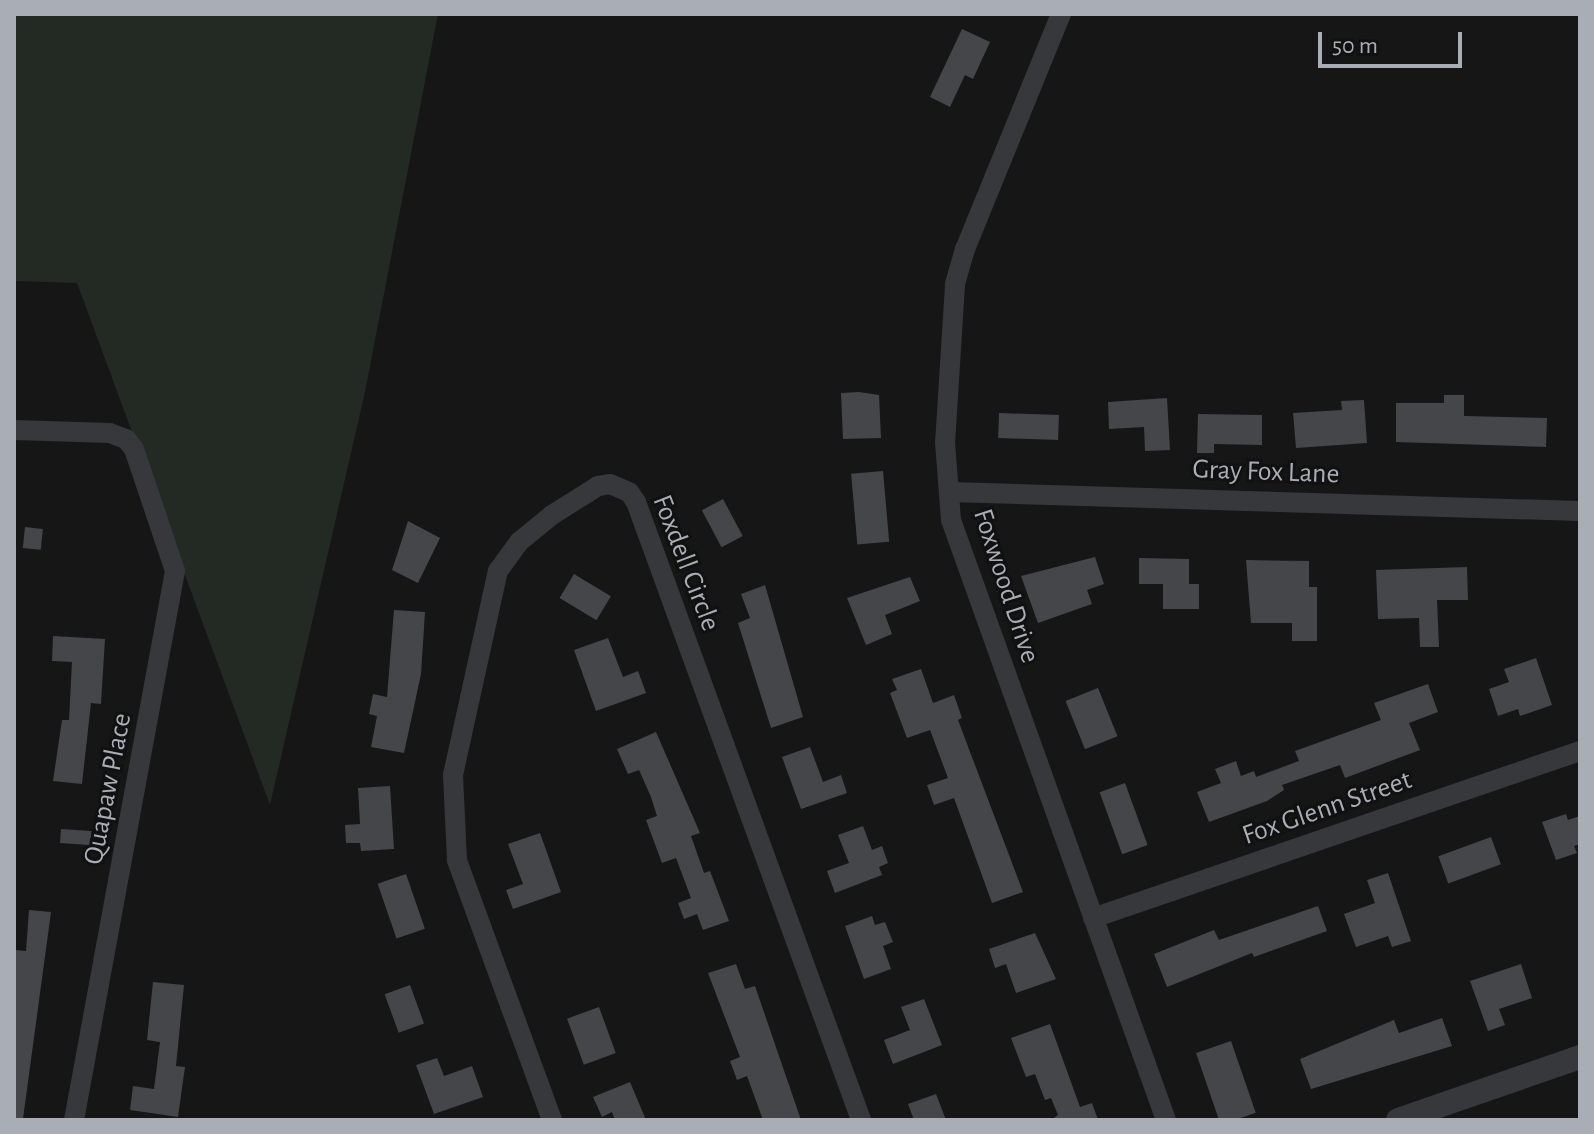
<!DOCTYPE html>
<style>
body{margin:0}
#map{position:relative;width:1594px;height:1134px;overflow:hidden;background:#161617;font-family:"Alegreya Sans",sans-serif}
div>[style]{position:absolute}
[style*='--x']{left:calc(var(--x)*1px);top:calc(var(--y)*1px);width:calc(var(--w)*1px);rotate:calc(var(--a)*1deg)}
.green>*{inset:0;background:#222a23}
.building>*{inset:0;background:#45464a;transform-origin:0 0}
.minor>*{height:20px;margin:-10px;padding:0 10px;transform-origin:10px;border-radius:10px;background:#37383c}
.tertiary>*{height:24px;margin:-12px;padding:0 12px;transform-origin:12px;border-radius:12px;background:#37383c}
span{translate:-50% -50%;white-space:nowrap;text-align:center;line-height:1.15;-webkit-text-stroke:6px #111112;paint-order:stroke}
.street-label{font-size:28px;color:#a9adb6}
.frame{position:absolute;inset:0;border:16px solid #a9adb6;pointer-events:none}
.scale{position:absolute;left:1318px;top:32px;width:144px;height:36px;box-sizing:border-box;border:4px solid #a9adb6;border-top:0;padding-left:10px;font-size:24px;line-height:28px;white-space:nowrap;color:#a9adb6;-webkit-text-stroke:6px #111112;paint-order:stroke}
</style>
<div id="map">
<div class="green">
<div style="clip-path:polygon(14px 14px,438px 14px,365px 392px,270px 805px,77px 283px,14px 281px)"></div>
</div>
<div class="building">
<div style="clip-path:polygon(962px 29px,990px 42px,973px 79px,965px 75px,950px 107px,930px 97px)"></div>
<div style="clip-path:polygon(859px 392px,879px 395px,881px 438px,843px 439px,841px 393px)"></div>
<div style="clip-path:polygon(1444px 395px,1464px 395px,1464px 416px,1547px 418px,1546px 447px,1396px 442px,1396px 403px,1444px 403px)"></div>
<div style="clip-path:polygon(1167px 398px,1170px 450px,1145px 451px,1144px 427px,1109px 429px,1108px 402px)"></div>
<div style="clip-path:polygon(1364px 400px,1367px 443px,1296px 448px,1293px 413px,1342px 410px,1341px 401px)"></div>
<div style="left:999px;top:413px;width:60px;height:25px;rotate:2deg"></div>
<div style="clip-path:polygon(1198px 414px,1262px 415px,1262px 445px,1214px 444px,1214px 453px,1197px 453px)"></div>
<div style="left:883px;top:471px;width:71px;height:32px;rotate:85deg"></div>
<div style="left:723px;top:499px;width:42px;height:24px;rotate:62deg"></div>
<div style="clip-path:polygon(408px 521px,440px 538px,418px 583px,392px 570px)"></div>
<div style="left:25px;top:527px;width:18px;height:21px;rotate:6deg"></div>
<div style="clip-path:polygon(1095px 557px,1104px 584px,1087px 590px,1092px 604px,1038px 623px,1021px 576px)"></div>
<div style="clip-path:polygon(1139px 558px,1189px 559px,1189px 584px,1199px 584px,1199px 609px,1163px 609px,1163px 584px,1139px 584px)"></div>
<div style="clip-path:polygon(1246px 560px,1309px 561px,1309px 587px,1317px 587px,1317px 641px,1292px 641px,1292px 623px,1251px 623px)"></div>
<div style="clip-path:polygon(1467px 567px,1468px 600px,1437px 600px,1439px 647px,1420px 647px,1419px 618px,1378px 619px,1376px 570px)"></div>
<div style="left:574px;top:574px;width:43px;height:28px;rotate:31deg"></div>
<div style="clip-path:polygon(910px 577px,920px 601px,885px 615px,892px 634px,866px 645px,847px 598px)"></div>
<div style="clip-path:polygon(765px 585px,803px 717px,771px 728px,738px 623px,750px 618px,741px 594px)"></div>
<div style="clip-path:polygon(394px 610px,425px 612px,421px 674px,404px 753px,371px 747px,377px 716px,369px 714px,373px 694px,387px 697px)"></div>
<div style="clip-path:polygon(53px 636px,105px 639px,101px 704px,91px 703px,82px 784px,53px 781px,62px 720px,69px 720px,72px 662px,52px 661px)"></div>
<div style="clip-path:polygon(608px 638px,623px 677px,638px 671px,646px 693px,596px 711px,574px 650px)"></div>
<div style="clip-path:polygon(1536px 658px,1552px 705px,1520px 716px,1518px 709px,1498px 716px,1489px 689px,1509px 682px,1504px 669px)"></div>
<div style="clip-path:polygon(921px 669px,933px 703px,954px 695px,962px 718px,958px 720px,1023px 892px,992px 903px,954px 798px,934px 805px,927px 785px,948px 778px,930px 730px,907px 738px,890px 693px,897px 690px,892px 679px)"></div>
<div style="clip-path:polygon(1428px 684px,1438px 712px,1409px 723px,1420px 750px,1345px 778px,1340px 765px,1282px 785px,1284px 790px,1267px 801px,1209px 822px,1197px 792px,1221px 783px,1215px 769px,1236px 761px,1241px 776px,1254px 771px,1256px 777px,1299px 761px,1295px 751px,1381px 720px,1374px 703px)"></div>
<div style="left:1098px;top:688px;width:52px;height:35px;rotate:68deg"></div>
<div style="clip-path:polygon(656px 732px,700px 833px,691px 836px,704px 873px,710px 871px,729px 921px,703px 930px,697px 914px,684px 919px,678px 903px,691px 898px,676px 858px,662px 863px,646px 820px,657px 816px,651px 797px,639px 770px,628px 774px,617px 749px)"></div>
<div style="clip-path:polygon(810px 747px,823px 782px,841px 775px,847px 793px,801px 809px,782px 757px)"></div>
<div style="left:1125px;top:783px;width:66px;height:27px;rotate:70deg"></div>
<div style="clip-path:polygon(390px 786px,394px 849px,361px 851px,360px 843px,346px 843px,345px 825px,360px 824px,358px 788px)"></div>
<div style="clip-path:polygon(1566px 814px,1568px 820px,1580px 816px,1580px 844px,1574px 846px,1577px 853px,1556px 860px,1542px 822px)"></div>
<div style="clip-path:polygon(863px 826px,872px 850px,882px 846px,888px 863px,879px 867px,882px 875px,835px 893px,827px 871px,849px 863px,838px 835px)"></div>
<div style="left:61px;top:829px;width:44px;height:14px;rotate:4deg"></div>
<div style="clip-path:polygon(540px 833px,561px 892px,513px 909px,506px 890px,523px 884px,508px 844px)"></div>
<div style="left:1491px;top:837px;width:29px;height:56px;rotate:70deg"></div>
<div style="clip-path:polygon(1388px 873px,1411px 941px,1392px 947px,1388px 936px,1356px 947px,1344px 914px,1375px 903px,1367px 880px)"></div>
<div style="left:406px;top:874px;width:58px;height:30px;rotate:71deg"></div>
<div style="clip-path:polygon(1318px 906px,1327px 931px,1254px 957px,1252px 953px,1167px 987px,1154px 954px,1214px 930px,1219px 940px)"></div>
<div style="clip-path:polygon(29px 910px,51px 912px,23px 1119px,14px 1118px,14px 966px,16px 950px,26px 951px)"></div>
<div style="clip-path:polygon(872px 916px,875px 925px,885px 922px,893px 942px,883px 946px,891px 969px,864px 979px,845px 926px)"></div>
<div style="clip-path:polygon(1035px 933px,1056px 979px,1016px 993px,1006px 964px,995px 968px,989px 949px)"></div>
<div style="clip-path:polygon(736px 964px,745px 989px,755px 986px,801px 1120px,763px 1120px,747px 1076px,737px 1080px,730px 1061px,740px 1057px,708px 973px)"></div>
<div style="clip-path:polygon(1521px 964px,1532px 998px,1499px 1009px,1505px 1025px,1488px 1031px,1470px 981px)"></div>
<div style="clip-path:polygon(153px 982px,184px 985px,176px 1066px,185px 1067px,178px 1117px,130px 1110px,133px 1086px,154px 1089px,160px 1042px,147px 1040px)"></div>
<div style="left:410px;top:985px;width:41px;height:27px;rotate:70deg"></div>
<div style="clip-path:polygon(924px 999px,942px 1045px,893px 1064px,884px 1040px,910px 1030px,901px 1007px)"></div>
<div style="left:599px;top:1007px;width:49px;height:34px;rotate:70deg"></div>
<div style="clip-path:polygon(1442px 1018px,1452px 1046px,1311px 1089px,1300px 1059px,1394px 1020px,1399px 1033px)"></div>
<div style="clip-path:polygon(1050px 1024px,1080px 1107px,1092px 1103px,1098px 1120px,1051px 1120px,1058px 1115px,1051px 1098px,1045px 1100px,1035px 1074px,1026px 1077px,1011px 1038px)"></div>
<div style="left:1231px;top:1041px;width:76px;height:37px;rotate:71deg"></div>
<div style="clip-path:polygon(437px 1058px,444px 1076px,472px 1066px,483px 1097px,434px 1114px,416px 1065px)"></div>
<div style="clip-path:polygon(630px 1082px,646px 1120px,615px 1120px,612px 1112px,602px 1117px,593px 1097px)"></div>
<div style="clip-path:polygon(936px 1094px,946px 1120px,914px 1120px,908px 1104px)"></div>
</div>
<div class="minor">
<div style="--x:1061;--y:14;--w:254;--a:112.2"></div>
<div style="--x:965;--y:249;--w:37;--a:106"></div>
<div style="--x:955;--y:285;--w:157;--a:93.6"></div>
<div style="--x:945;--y:442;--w:78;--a:85.6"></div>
<div style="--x:951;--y:520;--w:637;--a:70.29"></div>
<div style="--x:14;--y:430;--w:96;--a:1.8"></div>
<div style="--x:110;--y:433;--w:17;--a:21"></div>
<div style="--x:126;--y:439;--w:13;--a:51"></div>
<div style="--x:134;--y:449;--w:129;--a:71.4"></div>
<div style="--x:175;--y:571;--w:558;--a:100.42"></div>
<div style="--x:950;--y:492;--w:630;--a:1.73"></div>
<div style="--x:1093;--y:918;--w:515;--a:-18.93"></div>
<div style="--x:552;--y:1120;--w:277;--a:-110.1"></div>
<div style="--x:457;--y:860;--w:85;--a:-92.7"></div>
<div style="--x:453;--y:775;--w:209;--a:-77.6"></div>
<div style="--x:498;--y:571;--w:36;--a:-54"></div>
<div style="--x:519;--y:542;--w:43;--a:-39.3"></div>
<div style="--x:552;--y:515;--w:54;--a:-32.2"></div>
<div style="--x:598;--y:486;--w:12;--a:-9"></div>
<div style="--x:610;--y:484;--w:21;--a:23"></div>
<div style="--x:629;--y:492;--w:12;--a:55"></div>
<div style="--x:636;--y:502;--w:658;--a:69.99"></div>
</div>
<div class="tertiary">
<div style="--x:1398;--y:1120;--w:193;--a:-19.1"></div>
</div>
<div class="street-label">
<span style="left:1266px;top:472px;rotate:2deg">Gray Fox Lane</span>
<span style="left:686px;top:563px;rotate:69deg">Foxdell Circle</span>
<span style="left:1006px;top:586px;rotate:72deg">Foxwood Drive</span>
<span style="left:108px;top:789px;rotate:-79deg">Quapaw Place</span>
<span style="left:1327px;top:808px;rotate:-19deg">Fox Glenn Street</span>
</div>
<div class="frame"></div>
<div class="scale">50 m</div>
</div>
